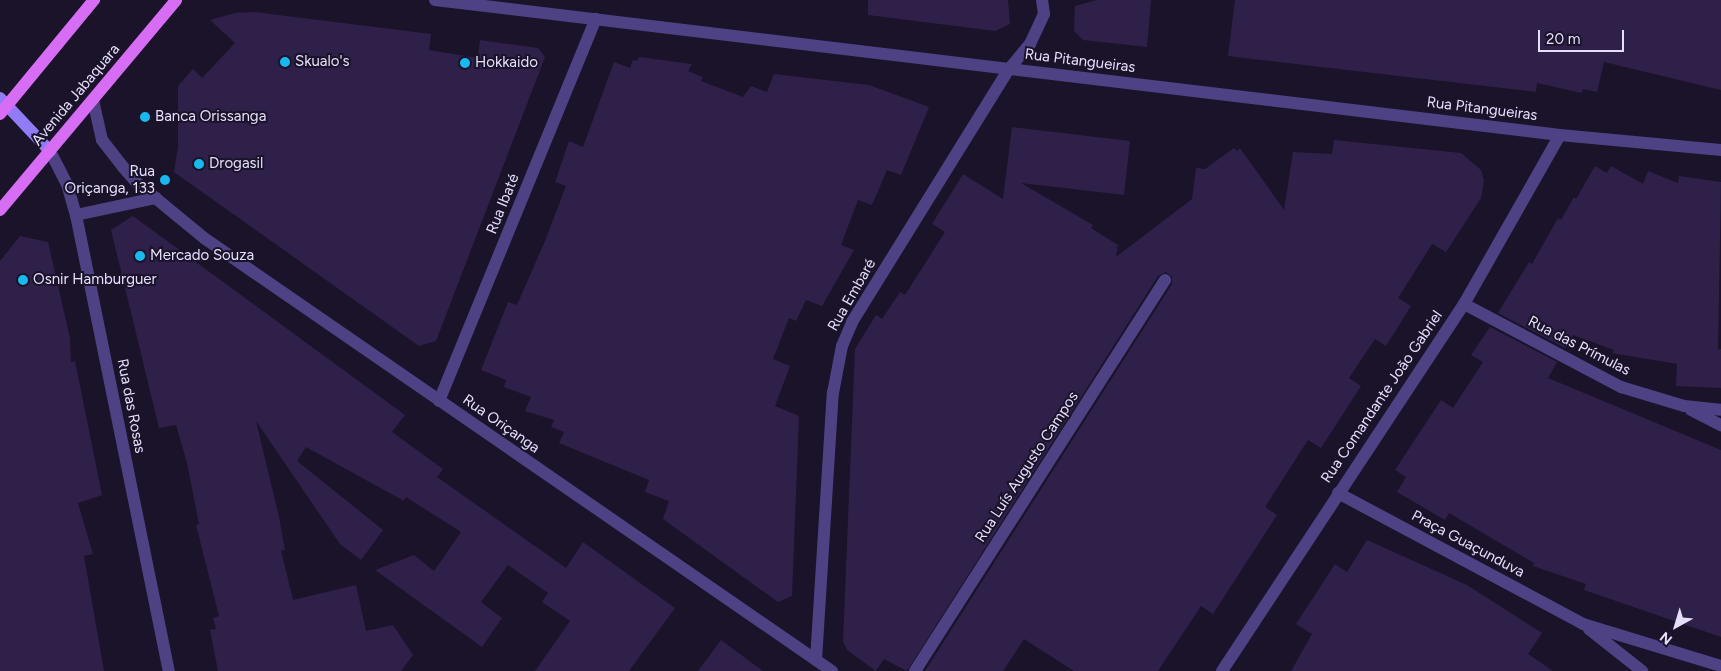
<!DOCTYPE html>
<meta charset="utf-8">
<style>
body{margin:0}
#map{position:relative;width:1721px;height:671px;overflow:hidden;background:#1a1329;font-family:Figtree,sans-serif}
div>[style]{position:absolute}
[style*='--x']{left:calc(var(--x)*1px);top:calc(var(--y)*1px);width:calc(var(--w)*1px);rotate:calc(var(--a)*1deg)}
.building>*{inset:0;background:#2f2049}
.street>*{height:12px;margin:-6px;padding:0 6px;transform-origin:6px;border-radius:6px;background:#4e4285}
.secondary>*{height:12px;margin:-6px;padding:0 6px;transform-origin:6px;border-radius:6px;background:#917cf5}
.primary>*{height:12px;margin:-6px;padding:0 6px;transform-origin:6px;border-radius:6px;background:#d66df4}
.dots>*{width:14px;height:14px;translate:-50% -50%;box-sizing:border-box;border:2px solid #1a1329;border-radius:50%}
span{translate:-50% -50%;white-space:nowrap;text-align:center;line-height:1.15;-webkit-text-stroke:4px #1a1329;paint-order:stroke}
.street-label{font-size:15px;color:#e6defd}
.poi-label{font-size:15px;color:#e6defd}
.left{translate:0 -50%;text-align:left}
.right{translate:-100% -50%;text-align:right}
.north{position:absolute;left:1651px;top:601px;width:50px;height:50px;-webkit-text-stroke:4px #1a1329;paint-order:stroke;rotate:219deg;font-size:14px;font-weight:700;line-height:20px;text-align:center;color:#e6defd}
.north::after{content:'';display:block;margin:auto;width:18px;height:22px;background:#e6defd;clip-path:polygon(50% 0,100% 100%,50% 72%,0 100%)}
.scale{position:absolute;left:1538px;top:30px;width:86px;height:22px;box-sizing:border-box;border:2px solid #e6defd;border-top:0;padding-left:6px;font-size:15px;line-height:18px;white-space:nowrap;color:#e6defd;-webkit-text-stroke:4px #1a1329;paint-order:stroke}
</style>
<div id="map">
<div class="building">
<div style="clip-path:polygon(868px 0,1008px 0,1010px 24px,995px 31px,868px 15px)"></div>
<div style="clip-path:polygon(1097px 0,1151px 0,1147px 47px,1083px 40px,1074px 31px,1075px 6px)"></div>
<div style="clip-path:polygon(1235px 0,1721px 0,1721px 90px,1604px 62px,1597px 92px,1583px 89px,1582px 93px,1537px 83px,1536px 92px,1228px 56px)"></div>
<div style="clip-path:polygon(253px 12px,431px 34px,429px 50px,478px 58px,480px 40px,538px 48px,545px 57px,436px 341px,419px 346px,174px 172px,178px 147px,178px 86px,193px 69px,202px 78px,235px 43px,210px 20px,235px 13px)"></div>
<div style="clip-path:polygon(639px 57px,692px 64px,688px 71px,703px 77px,701px 81px,743px 97px,751px 86px,767px 92px,774px 74px,869px 85px,929px 107px,901px 175px,887px 170px,872px 205px,858px 200px,841px 245px,854px 250px,822px 306px,806px 300px,796px 321px,789px 318px,773px 359px,790px 366px,775px 406px,799px 416px,792px 596px,778px 602px,663px 519px,669px 501px,645px 492px,649px 480px,559px 443px,564px 432px,551px 427px,554px 420px,525px 411px,531px 397px,504px 387px,506px 380px,481px 370px,508px 302px,517px 305px,545px 241px,566px 186px,555px 182px,569px 141px,583px 147px,614px 62px,630px 68px,633px 60px,637px 61px)"></div>
<div style="clip-path:polygon(1012px 127px,1130px 141px,1124px 195px,1021px 183px,1093px 225px,1091px 228px,1118px 245px,1116px 257px,1192px 199px,1196px 168px,1205px 169px,1234px 148px,1237px 151px,1240px 148px,1284px 210px,1293px 152px,1332px 154px,1334px 140px,1461px 153px,1481px 170px,1484px 181px,1481px 198px,1446px 252px,1432px 244px,1398px 298px,1411px 306px,1386px 346px,1375px 339px,1349px 378px,1361px 386px,1321px 448px,1308px 440px,1265px 507px,1277px 515px,1213px 614px,1201px 606px,1158px 671px,1074px 671px,1024px 639px,1003px 671px,925px 671px,1172px 284px,1172px 277px,1166px 272px,1158px 276px,907px 671px,884px 659px,876px 671px,847px 650px,843px 641px,855px 349px,876px 315px,882px 319px,900px 292px,905px 295px,945px 232px,932px 224px,963px 174px,1003px 199px)"></div>
<div style="clip-path:polygon(1595px 166px,1607px 173px,1611px 166px,1643px 184px,1648px 171px,1678px 183px,1679px 176px,1721px 182px,1718px 350px,1721px 349px,1721px 388px,1676px 386px,1677px 364px,1612px 353px,1614px 350px,1573px 335px,1565px 348px,1498px 313px,1529px 262px,1532px 264px,1558px 218px,1561px 220px,1574px 197px,1576px 199px)"></div>
<div style="clip-path:polygon(133px 216px,405px 415px,392px 432px,443px 469px,437px 477px,566px 568px,583px 542px,675px 608px,629px 671px,535px 671px,570px 621px,542px 602px,548px 593px,508px 565px,481px 602px,502px 618px,482px 647px,375px 570px,414px 555px,434px 571px,461px 532px,406px 497px,404px 501px,306px 447px,297px 461px,383px 530px,361px 560px,340px 544px,256px 421px,279px 517px,285px 550px,281px 550px,293px 600px,356px 585px,366px 631px,393px 625px,413px 655px,401px 671px,218px 671px,210px 630px,216px 629px,213px 618px,219px 616px,196px 525px,199px 524px,187px 463px,176px 425px,159px 428px,111px 230px)"></div>
<div style="clip-path:polygon(20px 236px,48px 242px,70px 338px,71px 362px,75px 361px,102px 495px,78px 503px,93px 554px,84px 556px,104px 671px,0 671px,0 261px)"></div>
<div style="clip-path:polygon(1490px 327px,1557px 362px,1548px 378px,1721px 450px,1721px 637px,1584px 590px,1586px 584px,1533px 566px,1534px 563px,1449px 513px,1445px 520px,1397px 492px,1406px 477px,1395px 470px,1441px 400px,1453px 408px,1483px 362px,1471px 355px)"></div>
<div style="clip-path:polygon(1367px 540px,1467px 585px,1542px 633px,1528px 654px,1553px 671px,1291px 671px,1312px 634px,1296px 624px,1335px 564px,1347px 572px)"></div>
<div style="clip-path:polygon(721px 640px,763px 671px,698px 671px)"></div>
</div>
<div class="street">
<div style="--x:435;--y:0;--w:1133;--a:6.84"></div>
<div style="--x:1560;--y:135;--w:162;--a:5.3"></div>
<div style="--x:93;--y:100;--w:41;--a:77.3"></div>
<div style="--x:102;--y:140;--w:34;--a:52"></div>
<div style="--x:123;--y:167;--w:20;--a:49"></div>
<div style="--x:136;--y:182;--w:88;--a:39.5"></div>
<div style="--x:204;--y:238;--w:763;--a:34.59"></div>
<div style="--x:50;--y:151;--w:37;--a:63"></div>
<div style="--x:67;--y:184;--w:32;--a:74"></div>
<div style="--x:76;--y:215;--w:465;--a:78.5"></div>
<div style="--x:76;--y:215;--w:82;--a:-12"></div>
<div style="--x:1464;--y:304;--w:178;--a:27.9"></div>
<div style="--x:1621;--y:387;--w:66;--a:16.8"></div>
<div style="--x:1684;--y:406;--w:37;--a:6"></div>
<div style="--x:439;--y:401;--w:413;--a:-67.7"></div>
<div style="--x:1691;--y:410;--w:34;--a:27"></div>
<div style="--x:1338;--y:493;--w:278;--a:28.1"></div>
<div style="--x:1583;--y:624;--w:144;--a:16.9"></div>
<div style="--x:1589;--y:629;--w:68;--a:38.4"></div>
<div style="--x:816;--y:660;--w:268;--a:-86.4"></div>
<div style="--x:833;--y:393;--w:48;--a:-79.2"></div>
<div style="--x:842;--y:346;--w:26;--a:-67"></div>
<div style="--x:852;--y:322;--w:298;--a:-58.2"></div>
<div style="--x:1009;--y:69;--w:33;--a:-50"></div>
<div style="--x:1030;--y:44;--w:33;--a:-65"></div>
<div style="--x:1044;--y:14;--w:14;--a:-98"></div>
<div style="--x:915;--y:671;--w:464;--a:-57.4"></div>
<div style="--x:1222;--y:671;--w:440;--a:-56.6"></div>
<div style="--x:1464;--y:304;--w:194;--a:-60.4"></div>
</div>
<div class="secondary">
<div style="--x:0;--y:98;--w:73;--a:46.7"></div>
</div>
<div class="primary">
<div style="--x:0;--y:114;--w:148;--a:-50.5"></div>
<div style="--x:0;--y:210;--w:274;--a:-50"></div>
</div>
<div class="dots">
<div style="left:285px;top:62px;background:#18b9ee"></div>
<div style="left:465px;top:63px;background:#18b9ee"></div>
<div style="left:145px;top:117px;background:#18b9ee"></div>
<div style="left:199px;top:164px;background:#18b9ee"></div>
<div style="left:165px;top:180px;background:#18b9ee"></div>
<div style="left:140px;top:256px;background:#18b9ee"></div>
<div style="left:23px;top:280px;background:#18b9ee"></div>
</div>
<div class="street-label">
<span style="left:1080px;top:61px;rotate:7deg">Rua Pitangueiras</span>
<span style="left:76px;top:95px;rotate:-50deg">Avenida Jabaquara</span>
<span style="left:1482px;top:109px;rotate:7deg">Rua Pitangueiras</span>
<span style="left:503px;top:204px;rotate:-68deg">Rua Ibaté</span>
<span style="left:852px;top:295px;rotate:-60deg">Rua Embaré</span>
<span style="left:1579px;top:346px;rotate:27deg">Rua das Prímulas</span>
<span style="left:1382px;top:397px;rotate:-56deg">Rua Comandante João Gabriel</span>
<span style="left:131px;top:406px;rotate:79deg">Rua das Rosas</span>
<span style="left:501px;top:424px;rotate:35deg">Rua Oriçanga</span>
<span style="left:1027px;top:467px;rotate:-57deg">Rua Luís Augusto Campos</span>
<span style="left:1468px;top:544px;rotate:28deg">Praça Guaçunduva</span>
</div>
<div class="poi-label">
<span class="left" style="left:295px;top:62px">Skualo's</span>
<span class="left" style="left:475px;top:63px">Hokkaido</span>
<span class="left" style="left:155px;top:117px">Banca Orissanga</span>
<span class="left" style="left:209px;top:164px">Drogasil</span>
<span class="right" style="left:155px;top:180px">Rua<br>Oriçanga, 133</span>
<span class="left" style="left:150px;top:256px">Mercado Souza</span>
<span class="left" style="left:33px;top:280px">Osnir Hamburguer</span>
</div>
<div class="north">N</div>
<div class="scale">20 m</div>
</div>
